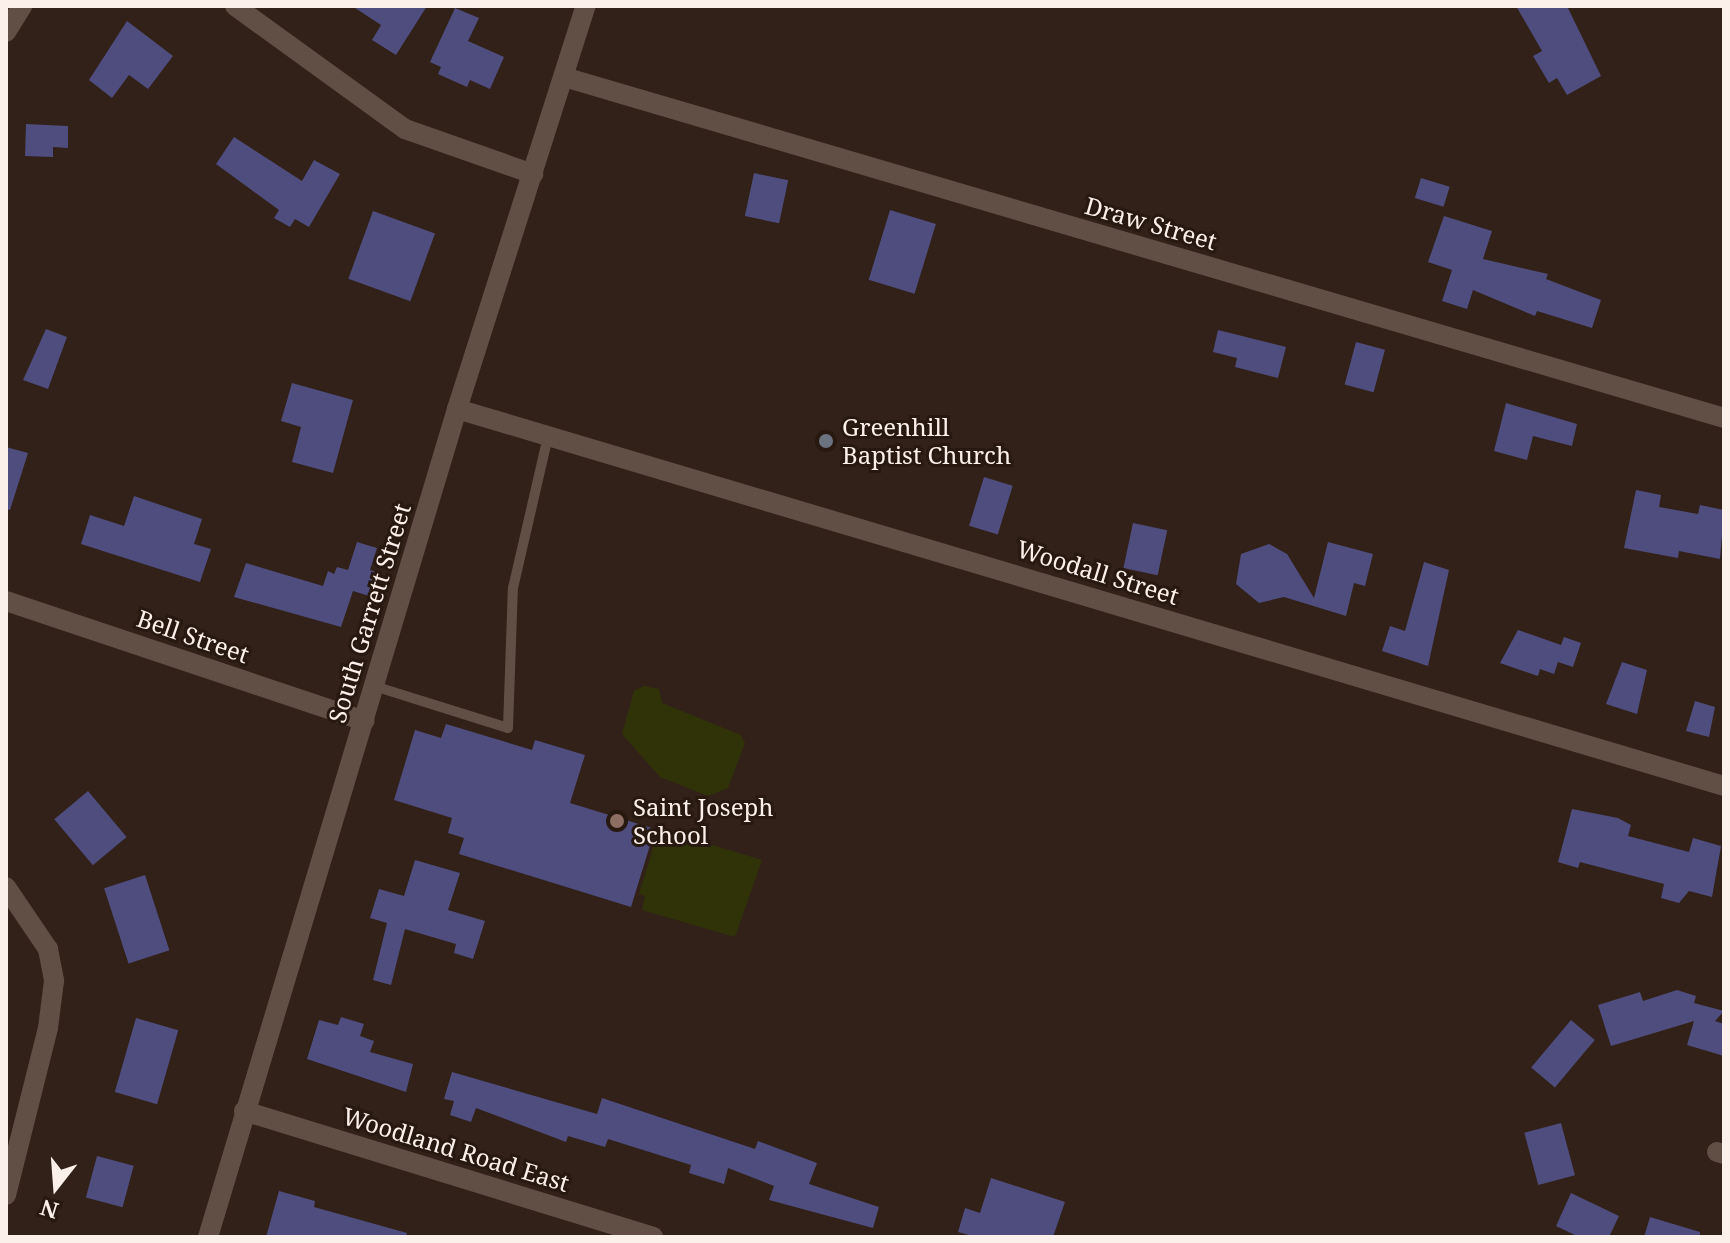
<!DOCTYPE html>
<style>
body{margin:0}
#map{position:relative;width:1730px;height:1243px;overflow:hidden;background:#312119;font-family:"Noto Serif",serif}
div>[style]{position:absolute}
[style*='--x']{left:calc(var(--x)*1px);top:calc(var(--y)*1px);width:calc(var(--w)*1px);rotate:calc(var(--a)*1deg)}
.green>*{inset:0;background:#303308}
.building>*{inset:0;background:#4e4d7e;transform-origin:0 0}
.service>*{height:10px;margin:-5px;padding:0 5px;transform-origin:5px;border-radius:5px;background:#614f46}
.minor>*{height:20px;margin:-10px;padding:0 10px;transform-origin:10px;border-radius:10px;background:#614f46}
.dots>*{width:22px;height:22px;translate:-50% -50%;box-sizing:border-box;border:4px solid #271810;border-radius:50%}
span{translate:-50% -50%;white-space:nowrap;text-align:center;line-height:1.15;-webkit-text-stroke:6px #271810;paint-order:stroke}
.street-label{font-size:24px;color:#fcf0eb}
.poi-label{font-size:24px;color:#fcf0eb}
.left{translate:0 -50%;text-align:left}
.frame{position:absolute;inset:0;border:8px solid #fcf0eb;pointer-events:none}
.north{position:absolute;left:16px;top:1147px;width:80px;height:80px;-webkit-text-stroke:6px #271810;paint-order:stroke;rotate:197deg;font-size:22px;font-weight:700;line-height:32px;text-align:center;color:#fcf0eb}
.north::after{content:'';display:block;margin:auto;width:28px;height:36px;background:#fcf0eb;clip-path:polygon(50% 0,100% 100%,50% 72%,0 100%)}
</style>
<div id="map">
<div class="green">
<div style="clip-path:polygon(644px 686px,659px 689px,662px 703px,741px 735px,745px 743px,728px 788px,708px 796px,660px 777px,622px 734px,634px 691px)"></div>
<div style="clip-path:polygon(659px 829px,762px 860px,735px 937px,642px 910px,645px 896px,639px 894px)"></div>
</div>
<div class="building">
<div style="clip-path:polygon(352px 6px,427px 6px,396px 55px,372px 40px,381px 25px)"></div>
<div style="clip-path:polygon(1516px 6px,1567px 6px,1601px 76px,1567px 95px,1557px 78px,1549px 83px,1533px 56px,1542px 51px)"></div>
<div style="clip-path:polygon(455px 8px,479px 18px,468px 41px,504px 57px,490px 89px,470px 80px,467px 87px,438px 74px,441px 67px,430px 62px)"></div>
<div style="clip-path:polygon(127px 21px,173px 56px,148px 89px,129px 75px,112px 98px,89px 80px)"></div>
<div style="clip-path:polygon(26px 124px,68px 126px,68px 148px,53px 147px,53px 157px,25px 156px)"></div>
<div style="clip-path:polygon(234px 137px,302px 181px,314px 160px,340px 174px,309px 227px,295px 219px,290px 227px,274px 218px,279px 210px,216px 164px)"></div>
<div style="left:754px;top:173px;width:35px;height:44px;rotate:12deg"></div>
<div style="left:1421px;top:178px;width:30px;height:21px;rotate:17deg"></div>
<div style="left:890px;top:210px;width:48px;height:73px;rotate:17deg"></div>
<div style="left:373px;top:211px;width:66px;height:72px;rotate:20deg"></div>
<div style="clip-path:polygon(1444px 216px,1492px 231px,1483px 259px,1548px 274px,1546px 279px,1601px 300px,1592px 328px,1537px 311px,1535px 316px,1473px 290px,1467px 309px,1442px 301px,1452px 270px,1428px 262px)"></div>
<div style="clip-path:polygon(46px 329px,67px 337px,48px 389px,23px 380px)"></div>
<div style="clip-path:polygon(1218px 330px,1286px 347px,1278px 378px,1235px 367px,1237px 358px,1213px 352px)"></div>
<div style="left:1356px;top:342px;width:30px;height:44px;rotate:15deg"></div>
<div style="clip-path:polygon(292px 383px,353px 400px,333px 473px,292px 462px,301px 427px,281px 421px)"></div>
<div style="clip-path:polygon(1506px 403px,1577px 424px,1572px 446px,1533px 436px,1527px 460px,1494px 451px)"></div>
<div style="clip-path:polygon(6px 447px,28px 453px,10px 510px,6px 509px)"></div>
<div style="left:984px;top:477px;width:30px;height:51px;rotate:17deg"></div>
<div style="clip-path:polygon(1636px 490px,1661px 495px,1659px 507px,1698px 514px,1700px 505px,1724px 510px,1720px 559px,1679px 551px,1678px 558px,1624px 548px)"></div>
<div style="clip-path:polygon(134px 496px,202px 519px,194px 544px,211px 549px,200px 582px,81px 544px,90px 515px,124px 526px)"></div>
<div style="left:1133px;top:523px;width:35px;height:46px;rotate:12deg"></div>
<div style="clip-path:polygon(357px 542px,377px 548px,370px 570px,376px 572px,369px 596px,353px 591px,341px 627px,234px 597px,246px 563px,323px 586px,328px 571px,334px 574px,337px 567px,348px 570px)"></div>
<div style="clip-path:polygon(1328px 542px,1373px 554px,1365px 586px,1354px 583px,1346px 616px,1284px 597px,1259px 603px,1236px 584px,1241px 554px,1269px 544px,1287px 554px,1314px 598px)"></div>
<div style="clip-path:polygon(1424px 562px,1449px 570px,1428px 666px,1382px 651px,1390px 626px,1405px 631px)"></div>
<div style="clip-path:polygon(1518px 630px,1561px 645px,1564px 637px,1581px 643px,1573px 667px,1558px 662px,1554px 674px,1540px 669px,1538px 676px,1500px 663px)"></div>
<div style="clip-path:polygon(1622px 662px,1647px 670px,1637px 714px,1606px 704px)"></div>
<div style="clip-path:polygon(1695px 701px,1715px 707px,1709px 737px,1686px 731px)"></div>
<div style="clip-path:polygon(446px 724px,532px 750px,535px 740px,585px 755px,570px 803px,655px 829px,631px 907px,459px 854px,464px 838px,448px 833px,452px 818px,394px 800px,415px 730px,441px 738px)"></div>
<div style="left:88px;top:791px;width:60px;height:44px;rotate:50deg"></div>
<div style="clip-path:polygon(1572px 809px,1618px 818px,1631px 825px,1628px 836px,1689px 852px,1693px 838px,1721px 846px,1712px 897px,1689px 891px,1679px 903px,1661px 898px,1664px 884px,1580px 862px,1578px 868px,1558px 862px)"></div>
<div style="clip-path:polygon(415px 860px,460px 873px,448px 910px,485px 921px,473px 959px,454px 953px,456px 944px,405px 929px,391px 985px,373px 980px,387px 923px,370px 918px,379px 889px,404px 896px)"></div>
<div style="left:145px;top:875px;width:79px;height:43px;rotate:72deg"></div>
<div style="clip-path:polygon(1677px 990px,1696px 996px,1694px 1003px,1724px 1011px,1715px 1021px,1724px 1024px,1724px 1056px,1687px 1045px,1694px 1021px,1611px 1046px,1598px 1005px,1640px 992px,1643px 1001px)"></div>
<div style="clip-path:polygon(341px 1017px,364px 1024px,360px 1036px,374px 1041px,370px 1052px,413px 1064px,406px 1092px,307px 1059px,319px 1020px,338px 1025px)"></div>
<div style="left:136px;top:1018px;width:44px;height:77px;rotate:16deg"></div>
<div style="left:1571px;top:1020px;width:31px;height:62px;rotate:40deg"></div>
<div style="clip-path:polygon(452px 1072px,597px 1114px,602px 1098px,755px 1149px,758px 1141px,817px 1163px,809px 1184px,879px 1207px,873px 1228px,769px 1200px,774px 1186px,728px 1168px,724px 1184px,689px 1173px,691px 1165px,608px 1139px,605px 1147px,568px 1136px,566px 1142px,476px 1108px,471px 1122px,450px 1115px,454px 1101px,444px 1099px)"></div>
<div style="left:1561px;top:1123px;width:54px;height:38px;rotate:75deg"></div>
<div style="left:97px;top:1156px;width:38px;height:43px;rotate:15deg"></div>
<div style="clip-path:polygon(991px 1178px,1065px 1202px,1053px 1237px,976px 1237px,958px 1232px,965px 1208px,980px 1213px)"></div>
<div style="clip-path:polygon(279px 1191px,315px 1201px,314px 1207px,407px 1233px,406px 1237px,266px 1237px)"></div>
<div style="clip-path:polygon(1571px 1193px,1619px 1216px,1609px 1237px,1579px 1237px,1556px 1226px)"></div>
<div style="clip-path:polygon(1650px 1217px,1700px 1232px,1700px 1237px,1644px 1237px)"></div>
</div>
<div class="service">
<div style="--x:374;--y:686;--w:140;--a:17.4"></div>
<div style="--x:508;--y:728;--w:140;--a:-88"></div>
<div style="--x:513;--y:588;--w:156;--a:-77"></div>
</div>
<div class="minor">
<div style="--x:235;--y:6;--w:210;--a:35.9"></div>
<div style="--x:405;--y:129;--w:136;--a:19.4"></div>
<div style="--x:6;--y:32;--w:31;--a:-58"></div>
<div style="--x:564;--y:77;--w:1209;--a:16.38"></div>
<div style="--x:457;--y:409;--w:1322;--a:16.57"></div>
<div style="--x:6;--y:601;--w:378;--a:18.5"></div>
<div style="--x:6;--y:887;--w:75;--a:55.9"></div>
<div style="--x:48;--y:949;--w:33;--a:79"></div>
<div style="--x:54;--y:981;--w:47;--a:97.3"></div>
<div style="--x:48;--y:1028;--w:172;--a:104.1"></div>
<div style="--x:244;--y:1111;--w:428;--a:17.1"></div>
<div style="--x:1717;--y:1152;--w:7;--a:16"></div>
<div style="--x:208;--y:1237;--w:865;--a:-73.26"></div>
<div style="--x:457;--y:409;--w:423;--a:-72.3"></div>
</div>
<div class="dots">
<div style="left:826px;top:441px;background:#6b7280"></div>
<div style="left:617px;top:821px;background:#8d6e63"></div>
</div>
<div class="street-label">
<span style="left:1151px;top:223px;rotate:16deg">Draw Street</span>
<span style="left:1098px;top:572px;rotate:17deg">Woodall Street</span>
<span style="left:369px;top:613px;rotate:-73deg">South Garrett Street</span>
<span style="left:193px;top:636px;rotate:19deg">Bell Street</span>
<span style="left:456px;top:1149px;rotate:17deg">Woodland Road East</span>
</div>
<div class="poi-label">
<span class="left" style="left:842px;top:441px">Greenhill<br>Baptist Church</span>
<span class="left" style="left:633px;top:821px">Saint Joseph<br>School</span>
</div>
<div class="frame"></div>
<div class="north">N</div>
</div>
